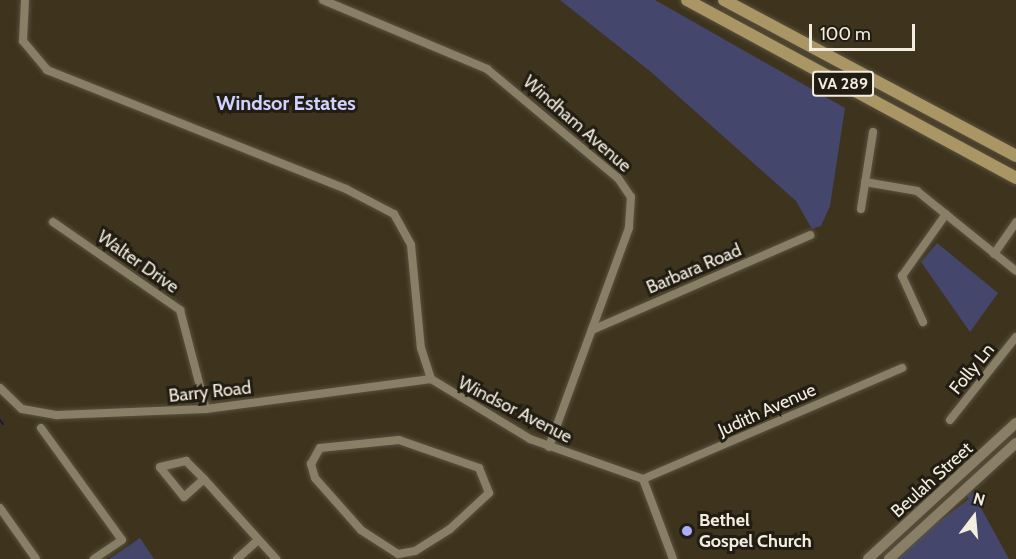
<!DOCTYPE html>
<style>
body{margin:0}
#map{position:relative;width:1016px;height:559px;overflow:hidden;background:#3e341e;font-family:Cabin,sans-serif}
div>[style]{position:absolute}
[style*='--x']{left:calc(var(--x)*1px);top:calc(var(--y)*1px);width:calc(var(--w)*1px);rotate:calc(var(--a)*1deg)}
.green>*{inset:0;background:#44466c}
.stream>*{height:2px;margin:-1px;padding:0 1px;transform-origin:1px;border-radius:1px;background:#19183c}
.roads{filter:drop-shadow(0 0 2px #5a523e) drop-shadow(0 0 2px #5a523e)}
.minor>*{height:8px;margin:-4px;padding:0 4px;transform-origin:4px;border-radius:4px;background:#897f66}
.secondary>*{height:10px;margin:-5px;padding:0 5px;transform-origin:5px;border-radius:5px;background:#897f66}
.primary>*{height:12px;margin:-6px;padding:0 6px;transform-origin:6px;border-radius:6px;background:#aa9564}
.dots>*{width:16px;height:16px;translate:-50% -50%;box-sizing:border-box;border:3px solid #211d13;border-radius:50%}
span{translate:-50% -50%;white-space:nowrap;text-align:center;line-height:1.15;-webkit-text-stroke:6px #211d13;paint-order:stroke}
.shield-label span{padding:2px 4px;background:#211d13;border:2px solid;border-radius:4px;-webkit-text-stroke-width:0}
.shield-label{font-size:16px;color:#f2eddf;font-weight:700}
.street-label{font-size:18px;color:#f2eddf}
.poi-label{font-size:18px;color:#f2eddf;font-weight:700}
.left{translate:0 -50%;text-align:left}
.neighbourhood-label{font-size:20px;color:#cfd3fe;font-weight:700}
.north{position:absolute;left:944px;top:487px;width:60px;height:60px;-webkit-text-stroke:4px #211d13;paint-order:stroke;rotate:16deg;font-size:16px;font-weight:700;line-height:24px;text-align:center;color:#f2eddf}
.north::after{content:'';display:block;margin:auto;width:21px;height:27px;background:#f2eddf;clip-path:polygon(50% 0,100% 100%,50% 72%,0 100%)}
.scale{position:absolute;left:809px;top:24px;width:106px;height:27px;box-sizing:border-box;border:3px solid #f2eddf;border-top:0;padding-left:8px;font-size:18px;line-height:21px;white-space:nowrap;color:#f2eddf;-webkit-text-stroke:4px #211d13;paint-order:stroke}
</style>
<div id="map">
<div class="green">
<div style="clip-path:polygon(560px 0,655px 0,845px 108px,830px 206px,821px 226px,812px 229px,796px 201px,651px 72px)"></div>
<div style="clip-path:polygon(937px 243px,998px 293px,970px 332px,921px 262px)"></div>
<div style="clip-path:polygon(970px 488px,1009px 559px,889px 559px,969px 499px,965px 492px)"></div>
<div style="clip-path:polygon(140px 538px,154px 559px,109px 559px)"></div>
</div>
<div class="stream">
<div style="--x:0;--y:420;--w:5;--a:53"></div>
</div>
<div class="roads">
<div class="minor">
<div style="--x:25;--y:0;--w:41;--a:92.8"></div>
<div style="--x:23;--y:41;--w:38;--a:50"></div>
<div style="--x:47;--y:70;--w:322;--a:21.7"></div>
<div style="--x:346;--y:189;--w:54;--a:27.5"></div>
<div style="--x:394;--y:214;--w:35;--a:61"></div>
<div style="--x:411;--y:245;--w:103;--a:84.5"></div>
<div style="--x:421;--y:348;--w:33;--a:72"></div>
<div style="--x:431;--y:379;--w:116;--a:31.2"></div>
<div style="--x:530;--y:439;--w:120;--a:19.5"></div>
<div style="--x:643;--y:479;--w:85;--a:69.4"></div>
<div style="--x:323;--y:0;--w:178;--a:22.8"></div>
<div style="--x:487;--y:69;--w:170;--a:39.8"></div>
<div style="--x:618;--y:178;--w:23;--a:56"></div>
<div style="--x:631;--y:197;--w:31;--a:94"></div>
<div style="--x:629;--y:228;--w:233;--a:110.1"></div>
<div style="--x:865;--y:182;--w:53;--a:9.8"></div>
<div style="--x:917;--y:191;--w:127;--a:38.9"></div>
<div style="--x:861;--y:209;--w:78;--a:-81.1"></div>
<div style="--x:53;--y:222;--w:155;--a:34.7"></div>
<div style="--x:180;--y:310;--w:102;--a:75.3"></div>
<div style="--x:994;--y:254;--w:39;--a:-55"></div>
<div style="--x:923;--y:322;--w:51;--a:-114.5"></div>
<div style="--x:902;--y:276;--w:76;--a:-54.6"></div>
<div style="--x:592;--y:330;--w:238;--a:-23.5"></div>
<div style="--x:0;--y:388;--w:30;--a:44"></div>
<div style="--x:22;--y:409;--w:36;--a:10"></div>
<div style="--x:57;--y:415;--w:149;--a:-2.3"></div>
<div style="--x:206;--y:409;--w:227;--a:-7.6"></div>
<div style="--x:950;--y:420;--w:106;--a:-51.5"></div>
<div style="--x:41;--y:428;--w:138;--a:54.1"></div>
<div style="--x:122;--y:540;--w:34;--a:146"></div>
<div style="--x:399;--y:440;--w:85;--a:19.3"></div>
<div style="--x:479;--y:468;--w:27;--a:68"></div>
<div style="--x:489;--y:493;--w:53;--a:137.3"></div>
<div style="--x:450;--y:529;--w:41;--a:147.8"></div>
<div style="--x:415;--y:551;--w:17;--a:170"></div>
<div style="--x:398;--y:554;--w:44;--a:-147"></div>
<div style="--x:361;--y:530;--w:69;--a:-131.5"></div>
<div style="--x:315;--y:478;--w:15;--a:-106"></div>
<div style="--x:311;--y:464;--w:18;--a:-61"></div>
<div style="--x:320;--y:448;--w:79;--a:-5.8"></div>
<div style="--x:186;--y:461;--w:25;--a:45"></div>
<div style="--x:204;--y:479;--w:27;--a:138"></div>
<div style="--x:184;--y:497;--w:38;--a:-129"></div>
<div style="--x:160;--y:467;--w:27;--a:-13"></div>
<div style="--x:204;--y:479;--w:108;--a:48"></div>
<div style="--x:643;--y:479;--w:282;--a:-23.2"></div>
<div style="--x:0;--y:508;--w:62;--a:54.8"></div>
<div style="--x:237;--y:559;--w:28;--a:-42"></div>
</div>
<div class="secondary">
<div style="--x:868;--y:559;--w:201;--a:-42.6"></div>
<div style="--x:889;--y:559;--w:172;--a:-42.4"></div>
</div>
<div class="primary">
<div style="--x:687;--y:0;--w:374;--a:28.4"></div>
<div style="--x:724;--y:0;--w:331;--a:28.1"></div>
</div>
</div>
<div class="dots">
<div style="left:687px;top:531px;background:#abaffb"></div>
</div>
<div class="shield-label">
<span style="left:843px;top:84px">VA 289</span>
</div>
<div class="street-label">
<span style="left:577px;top:124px;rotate:41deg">Windham Avenue</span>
<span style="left:138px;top:262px;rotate:35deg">Walter Drive</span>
<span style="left:694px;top:269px;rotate:-23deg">Barbara Road</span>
<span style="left:972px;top:369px;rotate:-51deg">Folly Ln</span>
<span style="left:210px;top:392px;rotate:-6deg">Barry Road</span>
<span style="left:515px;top:410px;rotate:27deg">Windsor Avenue</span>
<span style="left:767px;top:410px;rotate:-24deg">Judith Avenue</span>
<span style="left:932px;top:480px;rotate:-42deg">Beulah Street</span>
</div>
<div class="poi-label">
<span class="left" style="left:699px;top:531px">Bethel<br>Gospel Church</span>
</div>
<div class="neighbourhood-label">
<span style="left:286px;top:103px">Windsor Estates</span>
</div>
<div class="north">N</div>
<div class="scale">100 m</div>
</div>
